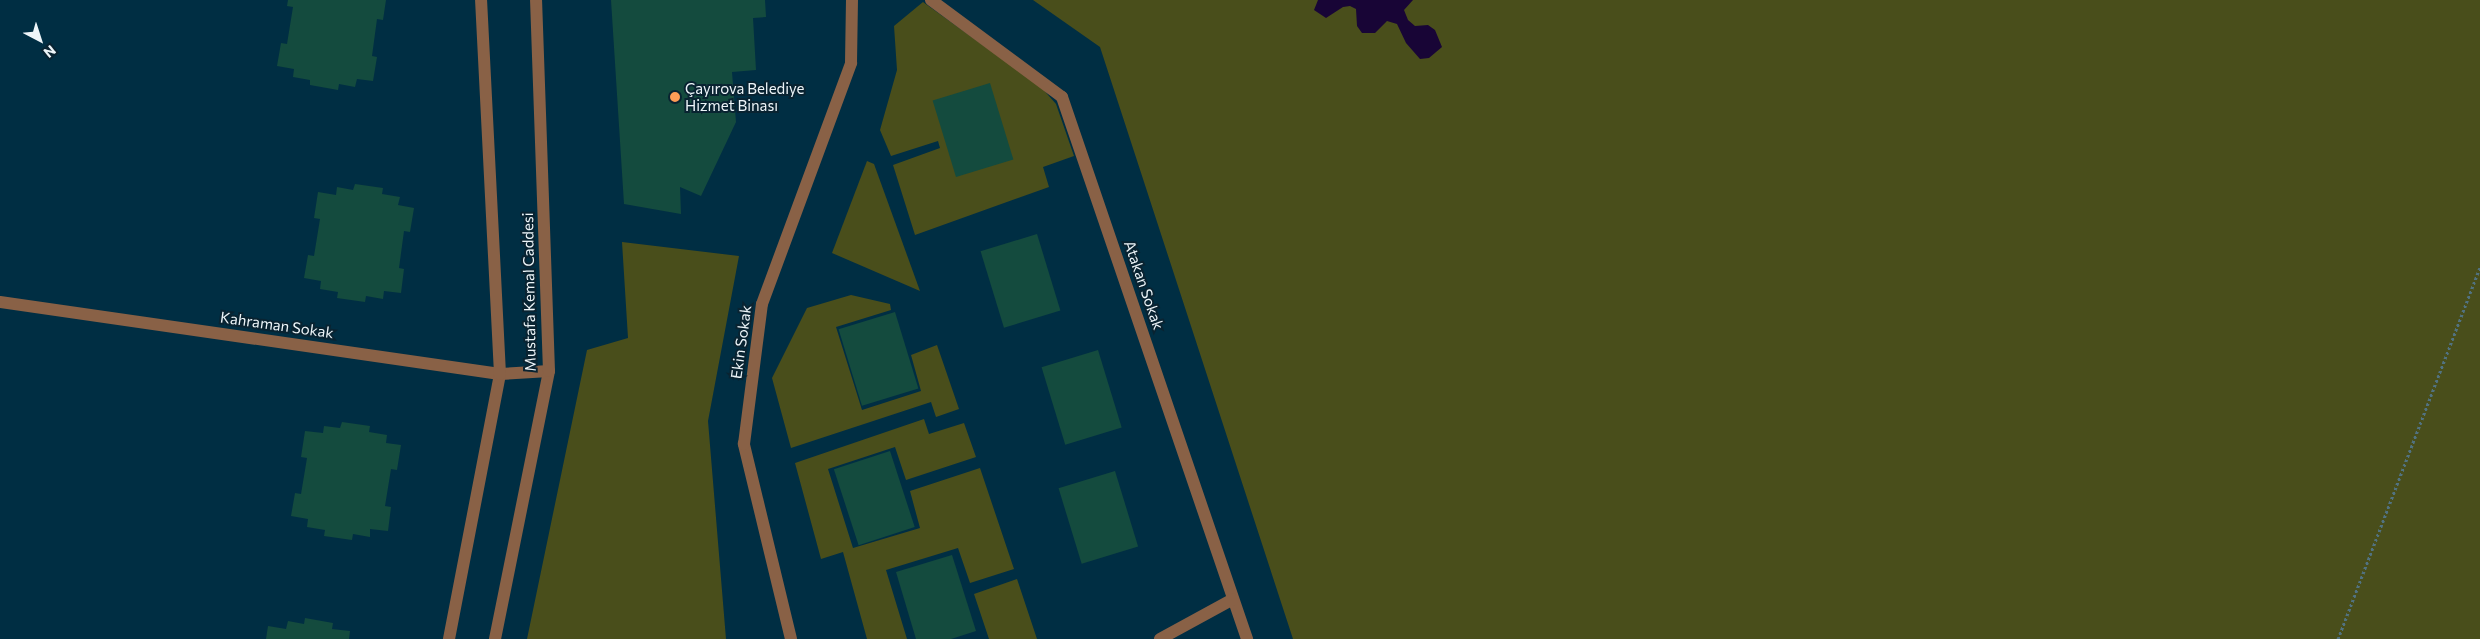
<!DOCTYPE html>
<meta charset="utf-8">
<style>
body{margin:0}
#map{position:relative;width:2480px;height:639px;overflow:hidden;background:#002e43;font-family:Commissioner,sans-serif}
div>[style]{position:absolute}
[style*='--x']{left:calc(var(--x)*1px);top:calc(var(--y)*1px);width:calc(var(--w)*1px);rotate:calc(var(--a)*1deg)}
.green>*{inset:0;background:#494e1b}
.water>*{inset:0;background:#180536}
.building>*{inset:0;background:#144b3e;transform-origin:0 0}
.path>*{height:3px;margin-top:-1.5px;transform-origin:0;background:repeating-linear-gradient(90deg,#517281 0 2.5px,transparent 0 5px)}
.minor>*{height:12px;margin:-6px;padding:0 6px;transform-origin:6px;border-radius:6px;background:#896146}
.tertiary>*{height:12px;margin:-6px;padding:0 6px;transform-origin:6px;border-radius:6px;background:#896146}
.dots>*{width:14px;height:14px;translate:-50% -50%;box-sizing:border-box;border:2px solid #092331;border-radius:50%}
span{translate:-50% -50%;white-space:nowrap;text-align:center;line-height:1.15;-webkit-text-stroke:4px #092331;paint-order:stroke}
.poi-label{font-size:15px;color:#edf5f9}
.left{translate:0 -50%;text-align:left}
.street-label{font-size:15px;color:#edf5f9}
.north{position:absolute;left:15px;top:15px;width:50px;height:50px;-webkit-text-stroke:4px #092331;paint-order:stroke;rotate:140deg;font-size:14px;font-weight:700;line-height:20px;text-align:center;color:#edf5f9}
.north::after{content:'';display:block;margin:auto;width:18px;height:22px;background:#edf5f9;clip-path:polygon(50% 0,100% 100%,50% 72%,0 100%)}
</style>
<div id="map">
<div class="green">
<div style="clip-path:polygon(1033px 0,2480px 0,2480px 639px,1293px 639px,1100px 47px)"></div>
<div style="clip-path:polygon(923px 2px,1041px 87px,1056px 104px,1074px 156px,1043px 167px,1049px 187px,915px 235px,893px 165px,940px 148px,938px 141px,891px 156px,880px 130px,897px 70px,894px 26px)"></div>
<div style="clip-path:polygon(867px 161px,874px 164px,920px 291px,832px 253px)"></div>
<div style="clip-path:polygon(622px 242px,739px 256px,708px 421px,726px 639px,527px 639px,587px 350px,628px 338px)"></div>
<div style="clip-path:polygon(851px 295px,890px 304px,891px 310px,836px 327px,862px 410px,921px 391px,911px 355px,937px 345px,959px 409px,936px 417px,931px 402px,791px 448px,772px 378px,807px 308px)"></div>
<div style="clip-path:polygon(924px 419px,929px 434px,964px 423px,976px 457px,906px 480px,895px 447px,828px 469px,853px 548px,920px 528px,910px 491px,980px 468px,1014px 569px,970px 583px,958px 548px,886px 570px,907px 639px,867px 639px,843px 552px,821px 559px,795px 463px)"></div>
<div style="clip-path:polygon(1017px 579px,1037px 639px,989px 639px,974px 594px)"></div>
</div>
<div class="water">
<div style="clip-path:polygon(1318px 0,1413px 0,1404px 10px,1408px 20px,1415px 26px,1428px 25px,1435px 30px,1442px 47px,1429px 58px,1420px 59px,1406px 43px,1397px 24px,1387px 21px,1375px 33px,1362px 33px,1357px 26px,1356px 9px,1350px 6px,1343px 7px,1326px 18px,1314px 10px)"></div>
</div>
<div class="building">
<div style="clip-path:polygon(288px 0,386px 0,383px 20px,377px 19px,372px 56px,377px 57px,373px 81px,357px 79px,355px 87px,339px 84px,338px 90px,310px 85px,310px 80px,293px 77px,294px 69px,277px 66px,281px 43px,287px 44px,293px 7px,287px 6px)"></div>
<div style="clip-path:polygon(611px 0,765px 0,766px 17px,753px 18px,756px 70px,732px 72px,736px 122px,701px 196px,680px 187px,681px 214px,624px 204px)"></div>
<div style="left:990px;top:83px;width:80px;height:60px;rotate:73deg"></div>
<div style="clip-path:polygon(355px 184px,383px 188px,382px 194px,400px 197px,398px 205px,414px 208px,410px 232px,404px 231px,399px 268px,404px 269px,401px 293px,384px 291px,383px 299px,366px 296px,365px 302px,337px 298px,338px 292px,320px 289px,321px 281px,304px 278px,308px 255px,314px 256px,320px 219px,314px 218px,318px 192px,336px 195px,337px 187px,353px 190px)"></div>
<div style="left:1037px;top:234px;width:80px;height:59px;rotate:73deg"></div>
<div style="left:895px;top:312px;width:80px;height:59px;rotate:73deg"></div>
<div style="left:1098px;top:350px;width:81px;height:59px;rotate:73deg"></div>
<div style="clip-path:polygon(342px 422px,370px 426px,369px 432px,387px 435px,386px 443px,401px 445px,397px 470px,391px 469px,385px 506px,391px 507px,388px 531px,370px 529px,370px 537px,353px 534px,352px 540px,324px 536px,325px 530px,307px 527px,308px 519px,291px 516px,295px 493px,301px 494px,307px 458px,301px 457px,305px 431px,323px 433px,324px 426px,340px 428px)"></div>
<div style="left:890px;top:451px;width:80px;height:59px;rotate:72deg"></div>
<div style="left:1115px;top:471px;width:79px;height:59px;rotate:73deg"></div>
<div style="clip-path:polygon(952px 555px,976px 631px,951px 639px,916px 639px,896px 572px)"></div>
<div style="clip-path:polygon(305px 618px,333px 623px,332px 629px,350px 631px,349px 639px,266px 639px,268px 626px,286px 629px,288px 621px,304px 624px)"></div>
</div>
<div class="path">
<div style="--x:2338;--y:639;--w:398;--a:-69.1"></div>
</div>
<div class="minor">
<div style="--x:931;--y:0;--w:163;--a:36.5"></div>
<div style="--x:1062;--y:97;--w:573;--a:71.15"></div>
<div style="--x:0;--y:302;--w:505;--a:8.19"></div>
<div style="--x:500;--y:374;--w:49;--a:-3.5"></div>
<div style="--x:791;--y:639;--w:201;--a:-103.6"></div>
<div style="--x:744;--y:444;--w:141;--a:-82.7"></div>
<div style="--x:762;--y:304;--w:257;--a:-69.7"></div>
<div style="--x:851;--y:63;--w:63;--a:-89.1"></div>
<div style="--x:1160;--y:639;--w:83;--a:-28.7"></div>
</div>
<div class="tertiary">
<div style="--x:449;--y:639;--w:270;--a:-79.1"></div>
<div style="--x:500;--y:374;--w:374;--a:-92.9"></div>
<div style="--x:495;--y:639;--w:273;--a:-78.6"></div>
<div style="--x:549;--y:371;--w:371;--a:-92"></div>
</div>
<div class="dots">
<div style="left:675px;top:97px;background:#fd9c56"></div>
</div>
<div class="poi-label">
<span class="left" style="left:685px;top:97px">Çayırova Belediye<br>Hizmet Binası</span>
</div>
<div class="street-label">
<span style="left:1144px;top:285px;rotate:71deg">Atakan Sokak</span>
<span style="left:529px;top:292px;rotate:-91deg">Mustafa Kemal Caddesi</span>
<span style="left:277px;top:325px;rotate:8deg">Kahraman Sokak</span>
<span style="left:741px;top:342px;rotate:-82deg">Ekin Sokak</span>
</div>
<div class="north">N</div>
</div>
